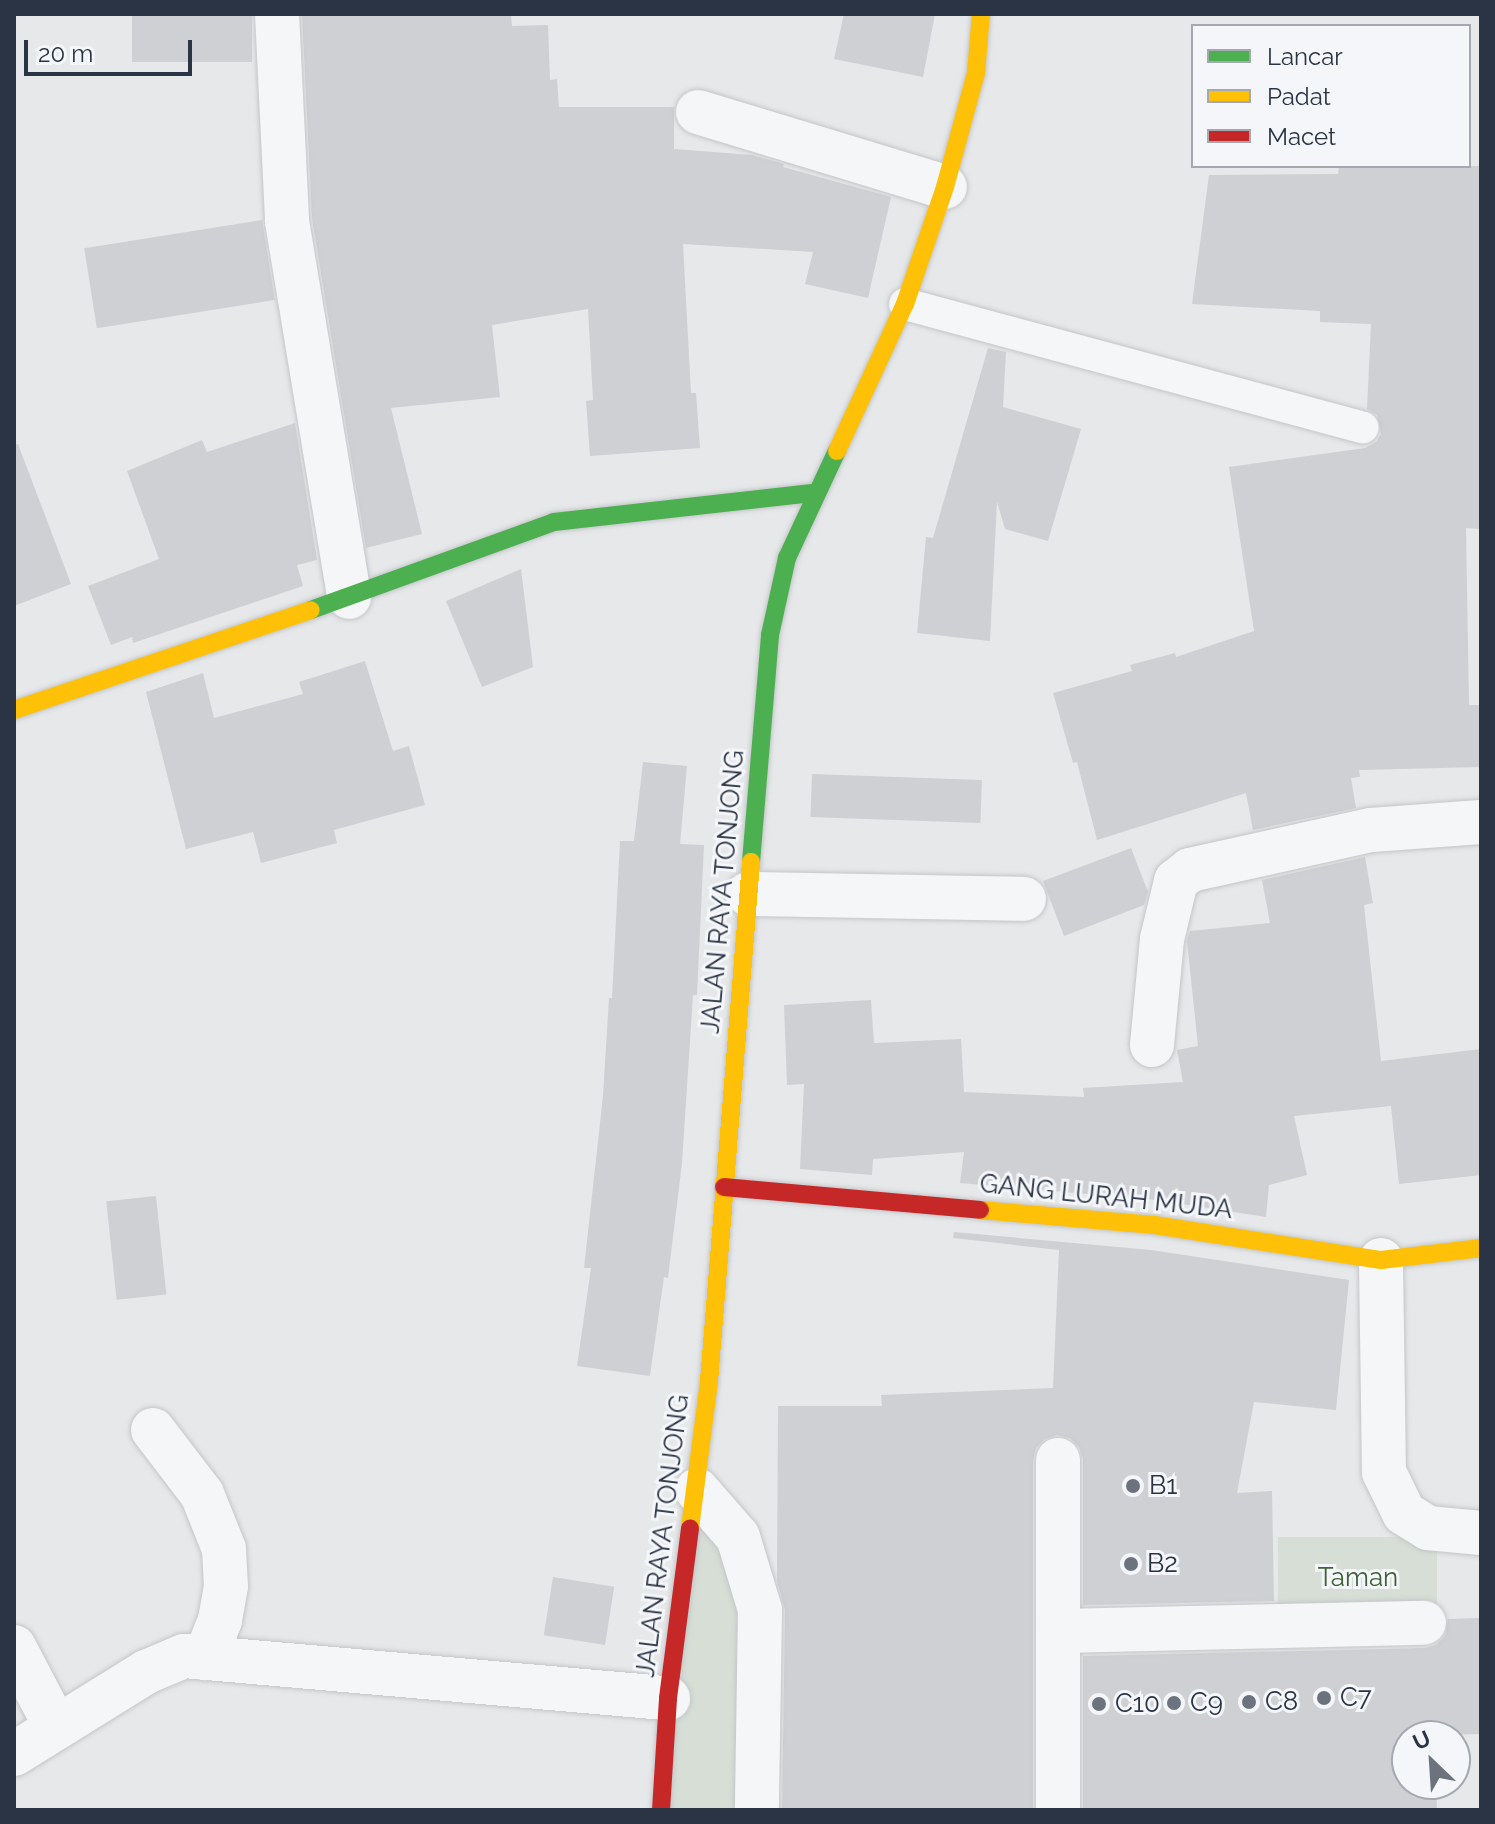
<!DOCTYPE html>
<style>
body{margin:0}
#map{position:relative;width:1495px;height:1824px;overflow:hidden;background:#e6e8ea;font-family:Raleway,sans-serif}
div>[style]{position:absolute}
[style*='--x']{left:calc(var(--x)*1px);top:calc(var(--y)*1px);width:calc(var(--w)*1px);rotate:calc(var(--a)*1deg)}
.green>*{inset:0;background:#d6ded6;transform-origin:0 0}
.building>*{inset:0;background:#ced0d3;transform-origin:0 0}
.roads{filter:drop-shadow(0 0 2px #c4c6c8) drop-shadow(0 0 2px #c4c6c8)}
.lane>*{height:32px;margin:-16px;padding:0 16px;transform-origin:16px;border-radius:16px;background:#f5f6f7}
.street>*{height:44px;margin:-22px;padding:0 22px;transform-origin:22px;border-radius:22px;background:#f5f6f7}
.fast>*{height:18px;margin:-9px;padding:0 9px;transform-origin:9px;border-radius:9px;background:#4caf50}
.slow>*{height:18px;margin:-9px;padding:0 9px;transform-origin:9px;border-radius:9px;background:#ffc107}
.jam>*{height:18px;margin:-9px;padding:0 9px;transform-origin:9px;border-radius:9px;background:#c62828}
.dots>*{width:22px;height:22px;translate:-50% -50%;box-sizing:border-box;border:4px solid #f4f6f9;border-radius:50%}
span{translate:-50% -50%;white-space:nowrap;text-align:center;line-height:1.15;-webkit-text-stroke:6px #f4f6f9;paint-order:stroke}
.street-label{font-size:26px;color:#2b3445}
.poi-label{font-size:26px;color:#2b3445}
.left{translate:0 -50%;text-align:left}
.park-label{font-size:26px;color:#3f6138}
.frame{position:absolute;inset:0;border:16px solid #2b3445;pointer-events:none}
.legend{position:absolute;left:1191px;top:24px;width:280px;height:144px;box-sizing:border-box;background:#f4f6f9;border:2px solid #a4a8b1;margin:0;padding:10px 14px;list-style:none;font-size:24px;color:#2b3445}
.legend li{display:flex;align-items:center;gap:16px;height:40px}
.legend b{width:40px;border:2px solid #a4a8b1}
.north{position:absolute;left:1391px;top:1720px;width:80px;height:80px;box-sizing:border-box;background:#f4f6f9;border:2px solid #a4a8b1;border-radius:50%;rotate:335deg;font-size:22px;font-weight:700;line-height:32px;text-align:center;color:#2b3445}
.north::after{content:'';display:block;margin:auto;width:28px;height:36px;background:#6c737f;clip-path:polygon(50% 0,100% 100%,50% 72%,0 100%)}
.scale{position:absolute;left:24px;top:40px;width:168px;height:36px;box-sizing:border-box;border:4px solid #2b3445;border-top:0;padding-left:10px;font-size:24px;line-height:28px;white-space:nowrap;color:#2b3445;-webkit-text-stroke:6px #f4f6f9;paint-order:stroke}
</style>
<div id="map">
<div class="green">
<div style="clip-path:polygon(697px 1490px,738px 1537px,756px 1810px,661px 1810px)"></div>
<div style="left:1437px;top:1537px;width:81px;height:159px;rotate:90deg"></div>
</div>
<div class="building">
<div style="left:132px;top:14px;width:120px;height:48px"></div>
<div style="clip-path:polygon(302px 14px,511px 14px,512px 26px,548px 25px,550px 80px,557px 79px,559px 107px,674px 107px,674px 149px,752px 155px,784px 164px,783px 167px,891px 197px,868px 298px,805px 284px,813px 252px,683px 244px,691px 393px,696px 393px,700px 448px,590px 456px,586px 401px,593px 400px,588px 309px,492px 325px,500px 397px,391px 408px,422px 534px,366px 548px,312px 218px)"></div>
<div style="clip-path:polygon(844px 14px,935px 14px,923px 77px,834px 59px)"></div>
<div style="clip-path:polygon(1339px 166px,1481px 166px,1481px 529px,1466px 528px,1469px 705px,1481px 705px,1481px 767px,1359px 770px,1360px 777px,1351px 778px,1356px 808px,1253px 830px,1246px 793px,1097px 840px,1077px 762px,1073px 763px,1053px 693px,1132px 671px,1130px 665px,1175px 653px,1176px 657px,1254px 631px,1229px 467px,1365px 448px,1376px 442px,1381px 434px,1377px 415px,1367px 409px,1371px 324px,1320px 322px,1320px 311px,1192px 304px,1209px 175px,1338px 174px)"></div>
<div style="left:262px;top:220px;width:81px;height:180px;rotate:81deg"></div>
<div style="clip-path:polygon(988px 348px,1006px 352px,1003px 407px,1081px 429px,1048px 541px,1005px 529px,997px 502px,990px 641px,917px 633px,926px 537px,933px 538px)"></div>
<div style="clip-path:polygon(295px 423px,317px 560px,297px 565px,303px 586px,133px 643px,132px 637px,111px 645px,88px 586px,159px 559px,127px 471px,202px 440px,207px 452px)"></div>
<div style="clip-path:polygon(18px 444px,71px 584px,14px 606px,14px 445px)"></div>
<div style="clip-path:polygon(521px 569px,533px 667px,482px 687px,446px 601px)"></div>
<div style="clip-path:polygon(365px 661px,393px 751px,409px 746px,425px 805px,334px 830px,337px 843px,261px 863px,253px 832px,186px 849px,146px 692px,203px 673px,214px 718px,303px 694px,299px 682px)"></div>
<div style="clip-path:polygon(643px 762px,687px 766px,680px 844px,704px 845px,697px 995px,693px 995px,682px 1163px,668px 1278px,664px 1277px,650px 1376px,577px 1366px,591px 1268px,584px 1268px,603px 1096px,609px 998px,612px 998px,620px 841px,634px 841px)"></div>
<div style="left:812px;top:774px;width:170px;height:43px;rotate:2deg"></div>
<div style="clip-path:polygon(1131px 848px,1148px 892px,1144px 905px,1064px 936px,1043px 881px)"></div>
<div style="clip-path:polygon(1365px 857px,1373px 903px,1364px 905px,1381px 1061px,1481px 1049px,1481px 1175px,1399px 1184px,1391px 1106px,1294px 1116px,1307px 1175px,1269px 1185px,1266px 1217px,1156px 1200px,960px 1183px,964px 1152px,873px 1159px,872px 1175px,800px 1169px,804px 1084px,787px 1085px,784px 1005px,871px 1000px,874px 1043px,961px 1039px,964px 1092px,1084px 1097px,1083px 1088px,1183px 1082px,1177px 1050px,1198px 1046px,1187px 941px,1190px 931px,1270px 923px,1262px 880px)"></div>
<div style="left:156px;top:1196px;width:99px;height:50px;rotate:84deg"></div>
<div style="clip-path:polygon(954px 1232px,1151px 1250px,1349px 1280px,1336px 1410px,1254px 1402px,1237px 1493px,1272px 1491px,1274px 1601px,1083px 1605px,1083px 1459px,1079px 1447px,1070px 1438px,1057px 1435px,1045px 1439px,1036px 1448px,1033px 1460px,1033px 1810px,782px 1810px,785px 1610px,777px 1581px,778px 1406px,882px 1406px,881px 1395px,1053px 1388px,1059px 1250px,953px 1238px)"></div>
<div style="left:553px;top:1577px;width:62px;height:59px;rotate:9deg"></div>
<div style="clip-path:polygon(1481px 1618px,1481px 1734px,1407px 1736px,1407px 1784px,1436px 1784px,1437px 1810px,1083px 1810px,1083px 1656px,1425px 1648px,1436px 1645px,1445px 1636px,1448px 1619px)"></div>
</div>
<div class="roads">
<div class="lane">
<div style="--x:905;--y:304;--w:474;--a:15.1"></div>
</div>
<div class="street">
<div style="--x:277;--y:14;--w:207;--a:87.2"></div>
<div style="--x:287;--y:221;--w:381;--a:80.6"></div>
<div style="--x:698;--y:112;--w:258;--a:16.9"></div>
<div style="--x:748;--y:894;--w:276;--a:1"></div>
<div style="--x:1152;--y:1045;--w:106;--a:-84.6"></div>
<div style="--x:1162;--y:939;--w:60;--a:-76.4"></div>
<div style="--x:1176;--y:881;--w:18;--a:-38"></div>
<div style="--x:1190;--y:870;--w:185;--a:-12.5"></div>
<div style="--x:1371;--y:830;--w:110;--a:-4.2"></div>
<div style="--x:1381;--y:1260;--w:212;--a:89.2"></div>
<div style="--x:1384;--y:1472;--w:46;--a:64"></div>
<div style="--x:1404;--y:1513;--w:28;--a:32"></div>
<div style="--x:1428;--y:1528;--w:53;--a:5.4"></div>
<div style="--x:153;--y:1430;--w:81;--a:52.6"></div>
<div style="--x:202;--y:1494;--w:59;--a:68.2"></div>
<div style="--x:224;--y:1549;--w:37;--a:87"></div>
<div style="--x:226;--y:1586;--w:35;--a:100"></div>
<div style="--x:220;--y:1620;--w:41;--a:111.5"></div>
<div style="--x:1058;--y:1460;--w:350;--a:90"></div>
<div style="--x:697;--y:1490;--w:62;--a:48.9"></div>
<div style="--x:738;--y:1537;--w:76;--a:73.2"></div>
<div style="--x:760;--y:1610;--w:200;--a:90.9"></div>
<div style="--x:1060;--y:1631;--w:364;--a:-1.3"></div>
<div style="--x:14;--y:1647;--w:90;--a:62.3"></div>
<div style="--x:14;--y:1754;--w:155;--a:-31.8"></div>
<div style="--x:146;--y:1672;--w:41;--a:-22.8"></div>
<div style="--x:184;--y:1656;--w:486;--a:5"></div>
</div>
<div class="fast">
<div style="--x:311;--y:610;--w:258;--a:-19.9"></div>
<div style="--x:554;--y:522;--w:262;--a:-6.4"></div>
<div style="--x:751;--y:862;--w:228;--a:-85.2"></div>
<div style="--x:770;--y:635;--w:79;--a:-77.6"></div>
<div style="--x:787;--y:558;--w:118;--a:-65"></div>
</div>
<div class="slow">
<div style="--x:837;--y:451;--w:162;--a:-65.2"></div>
<div style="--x:905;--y:304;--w:124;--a:-71.1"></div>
<div style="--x:945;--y:187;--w:118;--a:-74.8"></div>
<div style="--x:976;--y:73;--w:59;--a:-85.2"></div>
<div style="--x:14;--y:710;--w:313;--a:-18.6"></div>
<div style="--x:980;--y:1210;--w:175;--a:4.9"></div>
<div style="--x:1154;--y:1225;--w:230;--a:8.8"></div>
<div style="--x:1381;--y:1260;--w:101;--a:-6.8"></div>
<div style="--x:690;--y:1528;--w:148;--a:-82.6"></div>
<div style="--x:709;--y:1381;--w:521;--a:-85.37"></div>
</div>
<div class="jam">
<div style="--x:724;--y:1187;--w:257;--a:5.1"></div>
<div style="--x:661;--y:1810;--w:112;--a:-86.4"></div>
<div style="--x:668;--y:1698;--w:171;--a:-82.6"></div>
</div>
</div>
<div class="dots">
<div style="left:1133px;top:1486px;background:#6c737f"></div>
<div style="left:1131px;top:1564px;background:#6c737f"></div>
<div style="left:1324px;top:1698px;background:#6c737f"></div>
<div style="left:1249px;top:1702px;background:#6c737f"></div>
<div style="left:1174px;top:1703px;background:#6c737f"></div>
<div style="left:1099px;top:1704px;background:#6c737f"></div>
</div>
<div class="street-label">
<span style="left:723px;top:892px;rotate:-85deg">JALAN RAYA TONJONG</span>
<span style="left:1106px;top:1197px;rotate:6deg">GANG LURAH MUDA</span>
<span style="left:663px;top:1536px;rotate:-83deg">JALAN RAYA TONJONG</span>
</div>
<div class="poi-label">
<span class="left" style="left:1149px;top:1486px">B1</span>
<span class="left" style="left:1147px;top:1564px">B2</span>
<span class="left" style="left:1340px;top:1698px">C7</span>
<span class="left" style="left:1265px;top:1702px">C8</span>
<span class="left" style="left:1190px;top:1703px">C9</span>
<span class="left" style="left:1115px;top:1704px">C10</span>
</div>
<div class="park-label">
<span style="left:1358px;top:1578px">Taman</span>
</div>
<div class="frame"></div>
<ul class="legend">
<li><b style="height:10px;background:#4caf50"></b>Lancar</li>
<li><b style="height:10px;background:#ffc107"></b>Padat</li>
<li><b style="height:10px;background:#c62828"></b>Macet</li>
</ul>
<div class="north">U</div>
<div class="scale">20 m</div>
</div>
